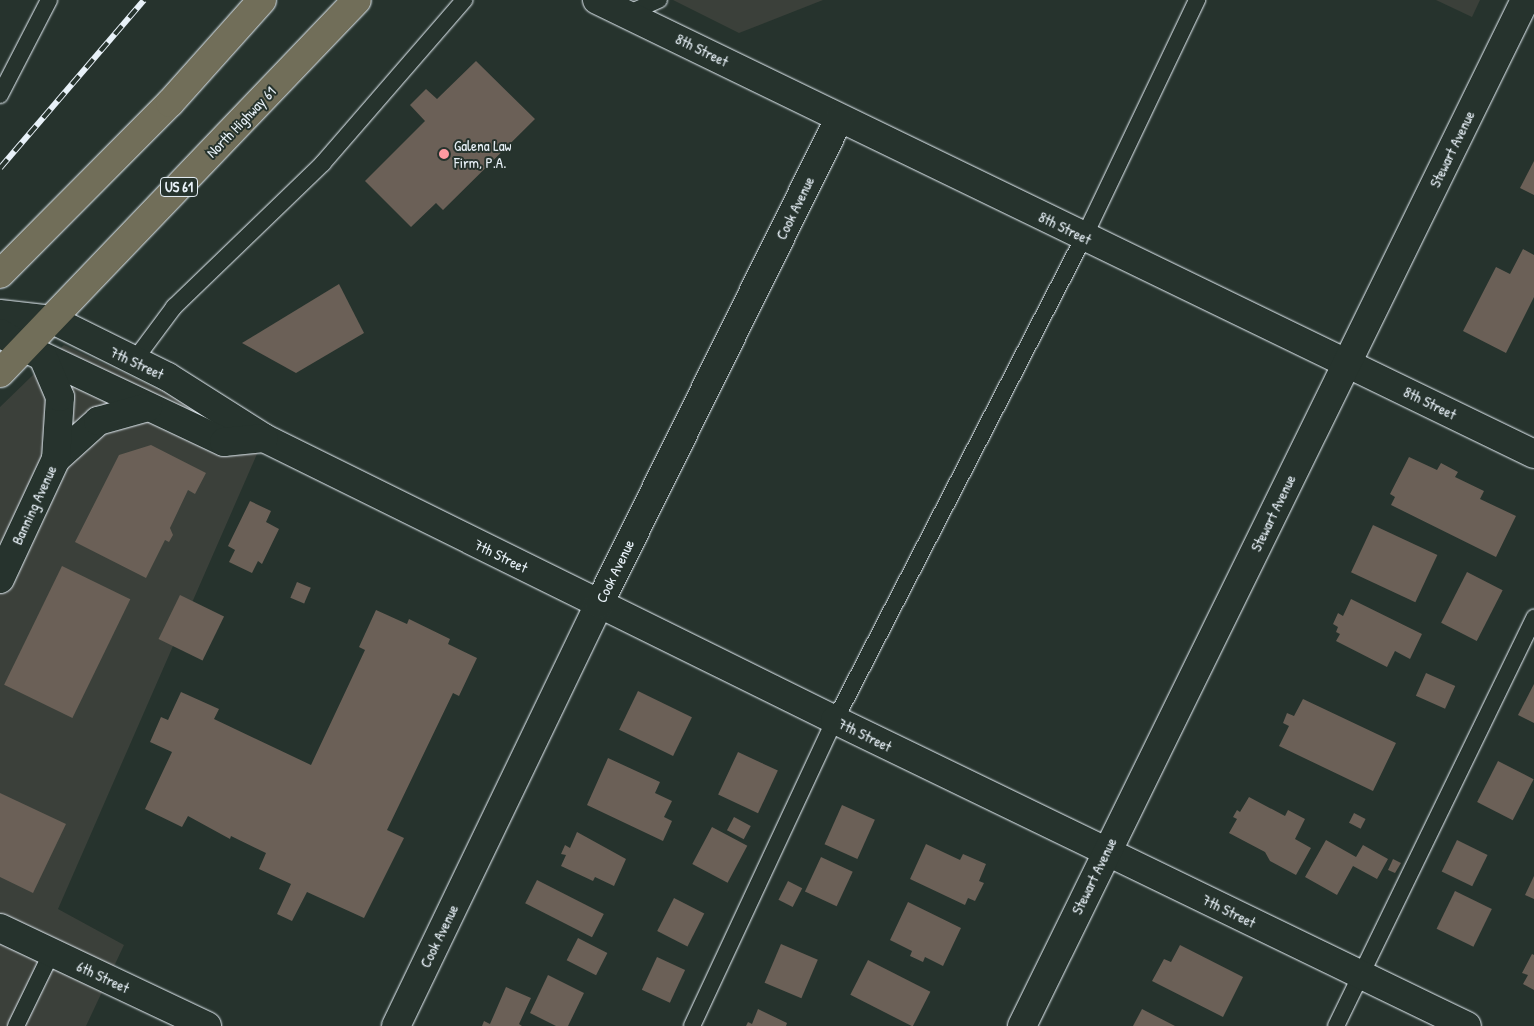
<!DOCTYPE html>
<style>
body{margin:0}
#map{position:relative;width:1534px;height:1026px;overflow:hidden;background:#26332d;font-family:"Patrick Hand",sans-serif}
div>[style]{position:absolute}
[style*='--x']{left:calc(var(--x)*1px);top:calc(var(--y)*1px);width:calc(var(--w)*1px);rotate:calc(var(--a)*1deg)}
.built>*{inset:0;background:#3b403a}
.building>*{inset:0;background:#6b6057;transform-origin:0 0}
.roads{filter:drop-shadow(0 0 1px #e8f1f8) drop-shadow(0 0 1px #e8f1f8)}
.lane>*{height:16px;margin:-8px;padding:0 8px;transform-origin:8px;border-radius:8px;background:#26332d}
.street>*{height:28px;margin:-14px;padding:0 14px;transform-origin:14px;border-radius:14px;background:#26332d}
.secondary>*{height:28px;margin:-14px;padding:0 14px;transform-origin:14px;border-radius:14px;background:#26332d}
.primary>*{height:28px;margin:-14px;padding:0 14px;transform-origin:14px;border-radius:14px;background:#716e59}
.rail>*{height:5.5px;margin-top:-2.75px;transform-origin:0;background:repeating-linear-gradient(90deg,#26332d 0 11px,#e8f1f8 0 22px);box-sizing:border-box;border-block:1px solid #e8f1f8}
.dots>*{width:14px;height:14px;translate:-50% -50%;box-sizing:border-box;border:2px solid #26332d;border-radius:50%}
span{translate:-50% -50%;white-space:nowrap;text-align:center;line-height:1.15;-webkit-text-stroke:4px #26332d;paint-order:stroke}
.shield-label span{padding:1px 4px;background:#26332d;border:1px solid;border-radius:4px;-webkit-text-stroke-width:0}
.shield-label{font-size:14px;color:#e8f1f8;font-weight:700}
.street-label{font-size:15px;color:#e8f1f8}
.poi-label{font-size:15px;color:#e8f1f8}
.left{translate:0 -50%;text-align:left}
</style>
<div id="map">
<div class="built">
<div style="clip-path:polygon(673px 0,823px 0,739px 33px)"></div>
<div style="clip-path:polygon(1436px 0,1480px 0,1472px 17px)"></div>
<div style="clip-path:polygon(64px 345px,264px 438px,58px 909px,124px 945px,86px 1026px,0 1026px,0 407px)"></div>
</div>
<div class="building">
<div style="clip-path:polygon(476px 61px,535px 119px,443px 210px,436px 203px,411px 227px,365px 181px,425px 121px,410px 105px,426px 89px,437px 99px)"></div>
<div style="clip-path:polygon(1534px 161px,1534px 195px,1520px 188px)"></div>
<div style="clip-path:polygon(1523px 249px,1534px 255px,1534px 297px,1506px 353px,1463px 331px,1496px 267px,1510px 274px)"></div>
<div style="clip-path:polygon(339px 284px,364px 333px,296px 373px,242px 343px)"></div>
<div style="clip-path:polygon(151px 445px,206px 473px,195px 494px,188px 490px,170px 528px,173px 535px,169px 542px,165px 540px,146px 578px,75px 542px,119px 455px)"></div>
<div style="clip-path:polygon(1409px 457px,1437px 470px,1441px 463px,1458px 472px,1455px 477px,1484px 491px,1480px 499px,1516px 516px,1496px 557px,1391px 505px,1395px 497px,1390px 494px)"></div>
<div style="clip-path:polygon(250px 501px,271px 511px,266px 522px,279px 529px,262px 564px,258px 561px,252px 573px,229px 562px,235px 550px,228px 546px)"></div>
<div style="left:1373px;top:525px;width:71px;height:52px;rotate:25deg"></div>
<div style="left:62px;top:566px;width:76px;height:132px;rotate:26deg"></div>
<div style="left:1467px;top:572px;width:40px;height:57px;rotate:27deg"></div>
<div style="left:297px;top:582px;width:15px;height:17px;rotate:23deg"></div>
<div style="left:180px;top:595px;width:49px;height:49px;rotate:26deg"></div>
<div style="clip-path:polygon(1351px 599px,1422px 634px,1410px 659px,1395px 651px,1387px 667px,1336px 641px,1340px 634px,1336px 632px,1338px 627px,1333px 624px,1338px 613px,1343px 616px)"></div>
<div style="clip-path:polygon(376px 610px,407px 624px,409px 619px,450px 639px,448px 644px,477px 658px,459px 696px,453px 693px,387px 830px,404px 838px,364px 918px,307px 892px,292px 921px,277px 914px,291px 884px,259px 869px,266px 853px,231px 836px,230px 839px,188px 816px,182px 827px,145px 809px,172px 752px,150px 742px,161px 717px,168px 720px,181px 692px,219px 709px,214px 719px,311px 765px,365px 650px,359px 647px)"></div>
<div style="left:1426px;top:673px;width:32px;height:25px;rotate:24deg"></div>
<div style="clip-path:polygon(1534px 684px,1534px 723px,1518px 715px)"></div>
<div style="left:638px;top:691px;width:60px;height:43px;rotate:26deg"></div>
<div style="clip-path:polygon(1303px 699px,1396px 743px,1373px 791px,1279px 746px,1289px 726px,1283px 723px,1287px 713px,1294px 716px)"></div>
<div style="left:738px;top:752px;width:44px;height:47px;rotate:25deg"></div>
<div style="clip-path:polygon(608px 758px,660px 782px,655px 793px,672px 801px,664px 817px,672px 821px,663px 841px,587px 805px)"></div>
<div style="left:1498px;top:761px;width:40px;height:46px;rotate:27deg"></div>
<div style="clip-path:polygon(0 793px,66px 824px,33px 893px,0 877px)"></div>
<div style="clip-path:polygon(1249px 797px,1285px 816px,1288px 810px,1305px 819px,1295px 839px,1311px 848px,1296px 875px,1270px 861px,1265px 852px,1229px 833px,1237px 819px,1233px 817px,1237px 810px,1240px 812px)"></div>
<div style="left:842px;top:805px;width:36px;height:43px;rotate:24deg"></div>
<div style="left:1354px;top:813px;width:13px;height:11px;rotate:27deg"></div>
<div style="left:734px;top:817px;width:19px;height:15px;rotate:28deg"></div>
<div style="left:712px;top:827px;width:40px;height:42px;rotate:28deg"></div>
<div style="clip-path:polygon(577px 832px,626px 859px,614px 886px,595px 877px,593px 881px,561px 866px,566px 855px,561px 854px,565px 845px,570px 848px)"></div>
<div style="clip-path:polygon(1326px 840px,1356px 857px,1363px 845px,1388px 859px,1377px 879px,1353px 866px,1337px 895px,1305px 877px)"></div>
<div style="left:1457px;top:840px;width:34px;height:35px;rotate:26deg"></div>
<div style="clip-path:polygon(926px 844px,960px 860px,963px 854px,986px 864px,979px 881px,984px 883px,975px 901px,968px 898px,965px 905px,910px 879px)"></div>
<div style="left:821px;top:857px;width:35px;height:38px;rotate:25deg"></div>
<div style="clip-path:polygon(1393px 859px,1401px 863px,1395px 873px,1388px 870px)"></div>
<div style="clip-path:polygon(1534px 876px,1534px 899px,1525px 895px)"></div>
<div style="left:537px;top:880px;width:75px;height:26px;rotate:27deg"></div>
<div style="left:788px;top:881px;width:16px;height:21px;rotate:27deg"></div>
<div style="left:1455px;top:891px;width:41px;height:42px;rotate:26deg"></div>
<div style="left:674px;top:898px;width:34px;height:37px;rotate:27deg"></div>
<div style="clip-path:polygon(908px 902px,961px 928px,943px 966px,925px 957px,923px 962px,910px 956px,912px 951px,890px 940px)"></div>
<div style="left:578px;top:938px;width:33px;height:25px;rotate:27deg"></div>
<div style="left:781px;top:944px;width:40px;height:42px;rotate:23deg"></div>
<div style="clip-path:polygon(1180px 945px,1243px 977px,1223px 1017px,1152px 981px,1164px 959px,1171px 962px)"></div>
<div style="clip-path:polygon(1532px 954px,1534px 955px,1534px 990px,1523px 984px,1528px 975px,1522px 973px)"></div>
<div style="left:657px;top:957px;width:31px;height:36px;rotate:25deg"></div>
<div style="left:868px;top:960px;width:70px;height:39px;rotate:27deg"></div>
<div style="clip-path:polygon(548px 975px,584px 993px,568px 1026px,556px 1026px,530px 1013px)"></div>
<div style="clip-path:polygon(506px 987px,531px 998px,519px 1024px,522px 1026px,482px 1026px,484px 1021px,490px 1024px)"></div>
<div style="clip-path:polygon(758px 1009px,787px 1023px,786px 1026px,746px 1026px,748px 1022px,752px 1024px)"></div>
<div style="clip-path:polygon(1142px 1009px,1175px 1026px,1133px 1026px)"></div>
</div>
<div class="roads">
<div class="lane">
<div style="--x:627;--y:14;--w:35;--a:-24"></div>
<div style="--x:0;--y:95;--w:107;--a:-62.7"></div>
<div style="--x:133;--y:362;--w:69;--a:-53.3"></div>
<div style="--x:174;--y:307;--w:207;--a:-44"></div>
<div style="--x:323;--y:163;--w:216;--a:-49.1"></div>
<div style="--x:16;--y:1026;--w:82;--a:-64.1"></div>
<div style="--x:692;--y:1026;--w:338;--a:-65"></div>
<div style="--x:835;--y:720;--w:543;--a:-62.73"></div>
<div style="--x:1084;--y:237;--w:263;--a:-64.5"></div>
<div style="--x:1336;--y:1026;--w:454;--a:-64.1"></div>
</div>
<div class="street">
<div style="--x:597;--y:0;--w:1041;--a:25.85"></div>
<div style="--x:53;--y:320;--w:128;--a:26.4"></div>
<div style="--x:168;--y:377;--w:114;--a:32.4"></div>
<div style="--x:264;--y:438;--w:637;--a:26.28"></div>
<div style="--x:835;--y:720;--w:702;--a:25.84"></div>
<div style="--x:25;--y:348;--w:220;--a:25.3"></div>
<div style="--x:224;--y:442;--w:40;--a:-5.7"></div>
<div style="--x:56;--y:459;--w:57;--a:-42.1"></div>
<div style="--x:98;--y:421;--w:52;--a:-15.6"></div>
<div style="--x:0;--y:579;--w:132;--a:-65"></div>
<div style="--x:56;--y:459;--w:62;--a:-86.3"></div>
<div style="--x:60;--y:397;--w:43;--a:-113"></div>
<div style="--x:0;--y:928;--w:229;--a:25.3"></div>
<div style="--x:396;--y:1026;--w:468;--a:-64.3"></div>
<div style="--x:599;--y:604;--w:541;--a:-63.67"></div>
<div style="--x:1022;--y:1026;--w:1143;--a:-63.88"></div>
</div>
<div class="secondary">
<div style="--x:0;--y:314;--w:53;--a:6.5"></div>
<div style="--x:0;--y:333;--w:29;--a:31"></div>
</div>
<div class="primary">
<div style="--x:0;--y:274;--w:241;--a:-45.2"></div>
<div style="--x:170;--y:103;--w:138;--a:-48.2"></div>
<div style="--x:0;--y:373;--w:516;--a:-46.26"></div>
</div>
</div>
<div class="rail">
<div style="--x:0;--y:168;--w:221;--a:-49.4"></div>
</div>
<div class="dots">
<div style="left:444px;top:154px;background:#ff9aa2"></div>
</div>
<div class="shield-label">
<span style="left:179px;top:187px">US 61</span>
</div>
<div class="street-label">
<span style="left:702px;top:50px;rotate:26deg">8th Street</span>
<span style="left:241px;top:122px;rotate:-46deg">North Highway 61</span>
<span style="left:1452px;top:149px;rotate:-64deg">Stewart Avenue</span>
<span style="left:795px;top:208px;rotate:-64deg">Cook Avenue</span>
<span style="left:1065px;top:228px;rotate:26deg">8th Street</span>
<span style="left:137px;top:363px;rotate:25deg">7th Street</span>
<span style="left:1430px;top:403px;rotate:26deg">8th Street</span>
<span style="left:34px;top:505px;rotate:-65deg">Banning Avenue</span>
<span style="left:1273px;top:513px;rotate:-64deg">Stewart Avenue</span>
<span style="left:501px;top:556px;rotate:26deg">7th Street</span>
<span style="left:615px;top:571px;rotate:-64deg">Cook Avenue</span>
<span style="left:865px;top:735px;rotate:26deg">7th Street</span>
<span style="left:1094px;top:876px;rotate:-64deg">Stewart Avenue</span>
<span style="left:1229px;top:911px;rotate:26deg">7th Street</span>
<span style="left:439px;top:936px;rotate:-64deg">Cook Avenue</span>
<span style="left:103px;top:977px;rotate:25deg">6th Street</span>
</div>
<div class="poi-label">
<span class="left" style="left:454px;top:154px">Galena Law<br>Firm, P.A.</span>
</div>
</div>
